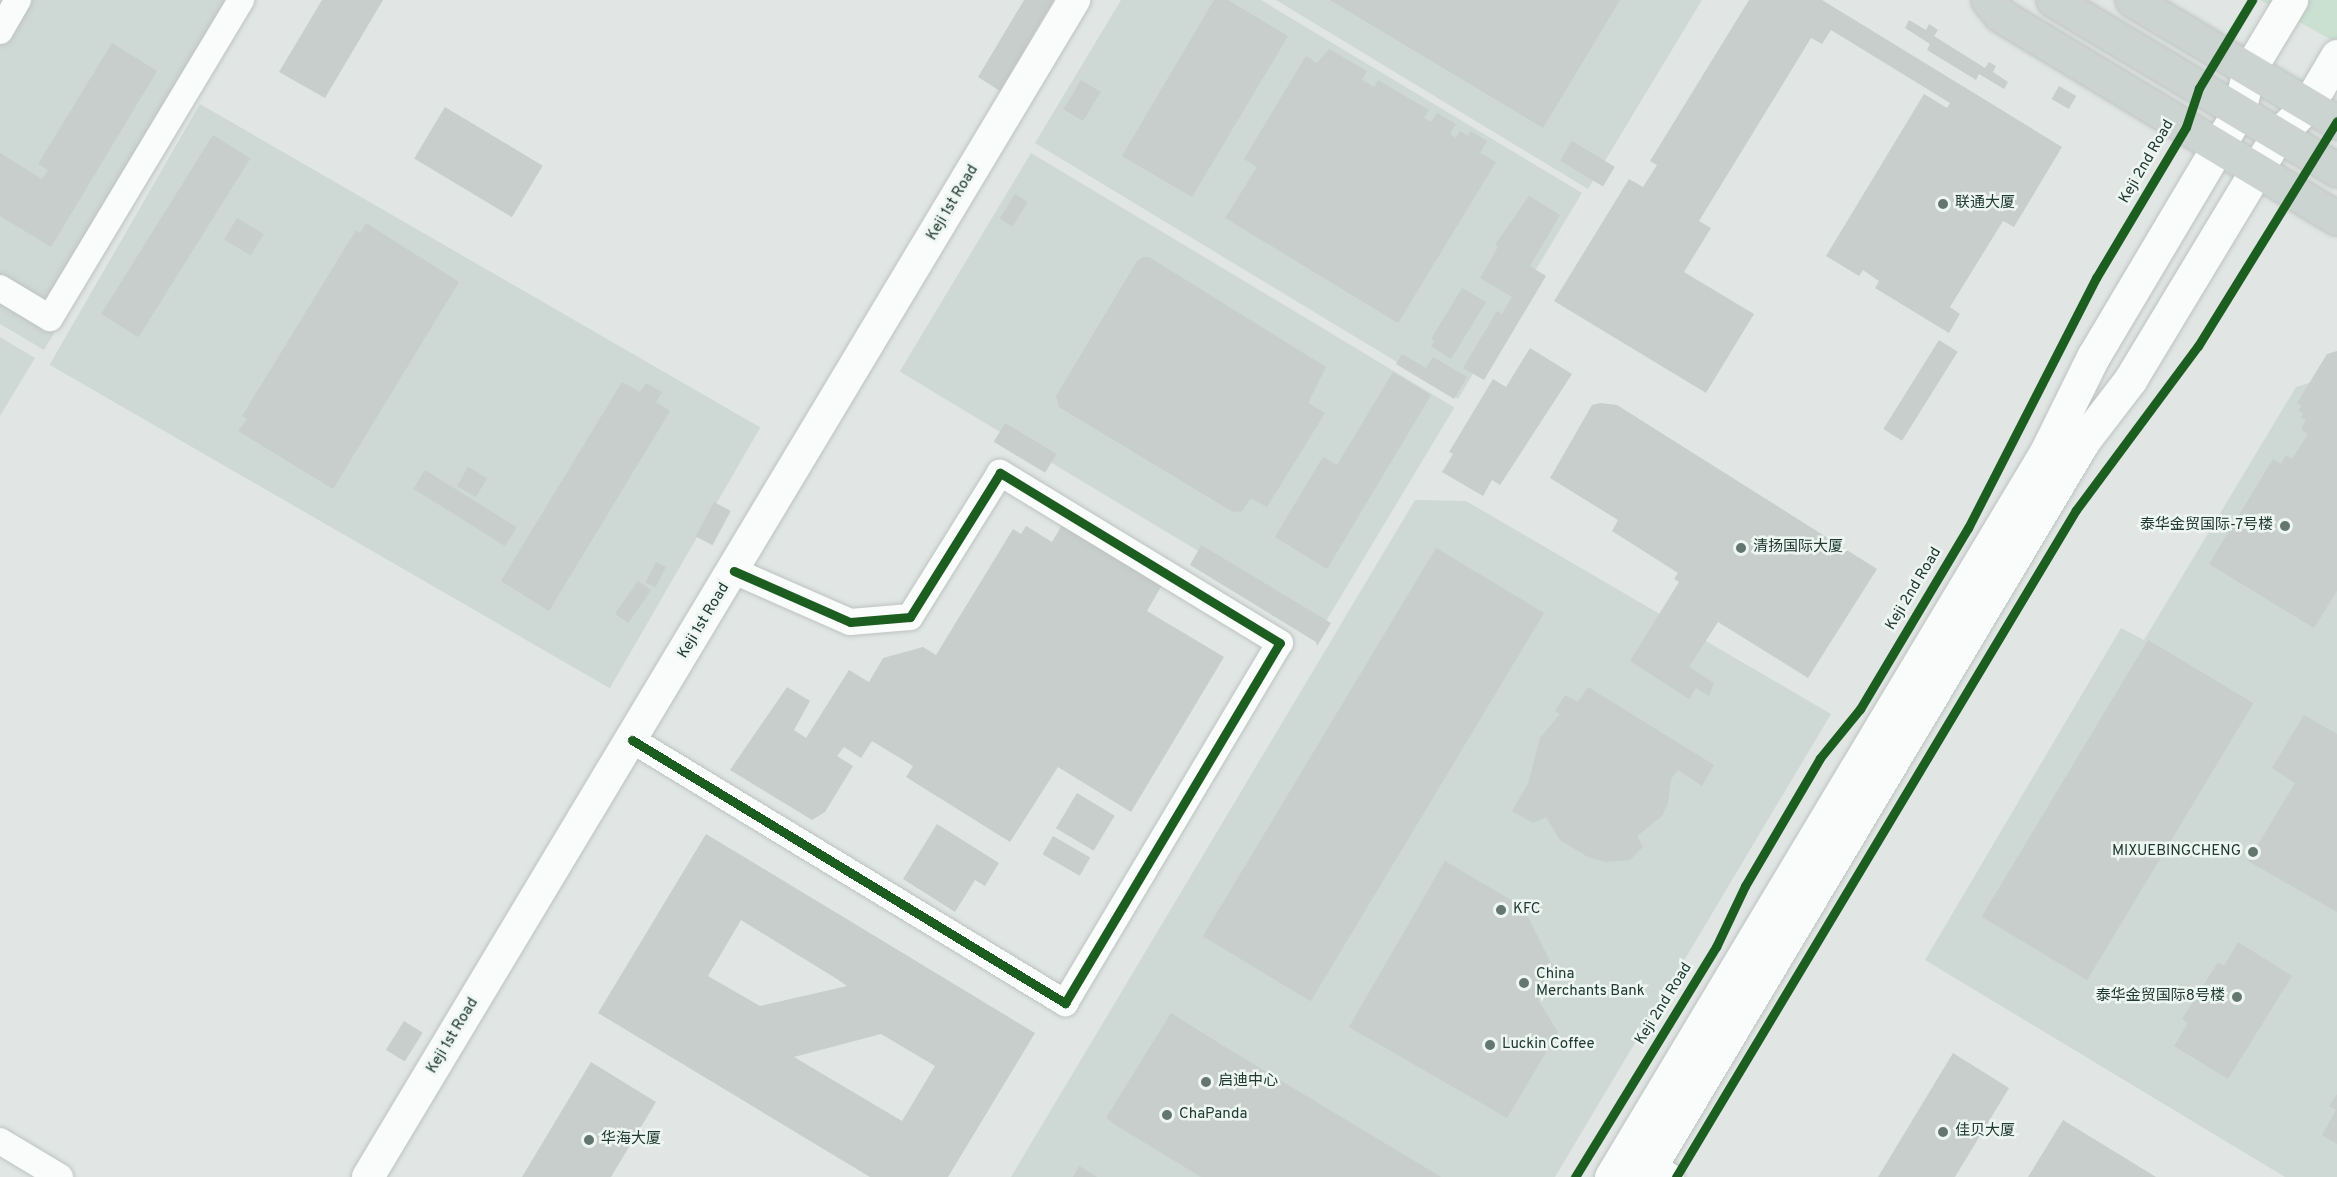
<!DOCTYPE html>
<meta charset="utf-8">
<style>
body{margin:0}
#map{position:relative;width:2337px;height:1177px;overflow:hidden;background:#e1e6e4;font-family:Overpass,"Noto Sans SC",sans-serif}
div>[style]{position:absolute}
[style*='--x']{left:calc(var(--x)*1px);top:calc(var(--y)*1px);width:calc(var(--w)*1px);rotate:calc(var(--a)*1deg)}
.built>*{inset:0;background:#ced8d4;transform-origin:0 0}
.green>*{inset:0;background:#cae0d1}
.building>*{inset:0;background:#c8cecb;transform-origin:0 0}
.roads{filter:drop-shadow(0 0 2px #bec3c1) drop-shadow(0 0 2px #bec3c1)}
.minor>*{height:26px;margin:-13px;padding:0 13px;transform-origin:13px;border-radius:13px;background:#fafbfb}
.tertiary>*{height:32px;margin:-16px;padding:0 16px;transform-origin:16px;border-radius:16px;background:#fafbfb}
.secondary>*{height:33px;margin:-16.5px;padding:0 16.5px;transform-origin:16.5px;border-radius:16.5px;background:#fafbfb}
.primary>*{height:33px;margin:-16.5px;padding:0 16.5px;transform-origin:16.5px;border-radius:16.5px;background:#ccd4d2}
.cycleway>*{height:9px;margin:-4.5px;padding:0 4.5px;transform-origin:4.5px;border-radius:4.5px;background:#1b5e20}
.dots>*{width:16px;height:16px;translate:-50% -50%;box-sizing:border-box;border:3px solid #eef6f2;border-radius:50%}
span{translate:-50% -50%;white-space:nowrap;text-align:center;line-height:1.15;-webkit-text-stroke:5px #eef6f2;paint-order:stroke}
.street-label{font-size:15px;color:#203932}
.poi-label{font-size:15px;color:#203932}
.left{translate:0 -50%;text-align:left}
.right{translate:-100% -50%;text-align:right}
</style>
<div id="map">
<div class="built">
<div style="clip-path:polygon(0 0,253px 0,44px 350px,0 324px)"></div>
<div style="clip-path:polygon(1121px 0,1261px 0,1582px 193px,1458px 399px,1035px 143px)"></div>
<div style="clip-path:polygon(1276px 0,1702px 0,1588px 189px)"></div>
<div style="left:200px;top:104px;width:647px;height:301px;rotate:30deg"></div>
<div style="left:1031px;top:153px;width:494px;height:255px;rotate:31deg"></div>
<div style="clip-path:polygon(0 337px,35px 358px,0 416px)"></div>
<div style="clip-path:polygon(2337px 374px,2337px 1177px,2285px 1177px,1925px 960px,2121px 628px,2144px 640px,2296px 387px)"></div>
<div style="clip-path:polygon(1415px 500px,1466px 501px,1831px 714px,1555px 1177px,1011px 1177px)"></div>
</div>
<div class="green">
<div style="clip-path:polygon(2260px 0,2337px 0,2337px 43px)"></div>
</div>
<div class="building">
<div style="clip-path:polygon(322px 0,383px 0,325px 98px,279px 72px)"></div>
<div style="clip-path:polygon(1024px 0,1054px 0,1000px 91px,978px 77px)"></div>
<div style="clip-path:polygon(1214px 0,1228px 0,1288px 36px,1192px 197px,1122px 156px)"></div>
<div style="clip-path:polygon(1330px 0,1620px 0,1543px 128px)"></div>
<div style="clip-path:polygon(1749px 0,1822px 0,2062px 147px,2014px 227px,2003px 221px,1950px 307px,1960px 314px,1949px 333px,1875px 288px,1879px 281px,1863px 270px,1859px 276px,1826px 256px,1924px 94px,1947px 108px,1950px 103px,1831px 30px,1822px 44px,1811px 38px,1699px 221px,1711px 228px,1684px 272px,1754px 314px,1706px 393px,1554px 301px,1629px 179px,1643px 187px,1657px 165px,1650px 161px)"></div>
<div style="clip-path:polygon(1909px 20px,1926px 30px,1929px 24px,1938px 30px,1934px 36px,1985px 68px,1989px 62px,1996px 66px,1993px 72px,2008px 82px,2004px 89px,1979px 74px,1976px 80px,1927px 50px,1930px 44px,1905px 28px)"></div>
<div style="clip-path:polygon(112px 43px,157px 71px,51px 247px,0 216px,0 153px,42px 179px,48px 170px,38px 164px)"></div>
<div style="clip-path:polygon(1329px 49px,1367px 71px,1362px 80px,1374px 87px,1378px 80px,1429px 110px,1424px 118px,1431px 122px,1437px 113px,1456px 124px,1450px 134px,1456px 138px,1460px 131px,1468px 136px,1471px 131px,1487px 141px,1480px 153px,1496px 162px,1398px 323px,1225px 218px,1257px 167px,1244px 159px,1306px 56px,1317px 63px)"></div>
<div style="left:1081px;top:80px;width:23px;height:34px;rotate:31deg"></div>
<div style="left:2059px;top:86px;width:20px;height:15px;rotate:30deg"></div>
<div style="left:445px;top:107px;width:114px;height:60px;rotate:31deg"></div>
<div style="left:213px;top:135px;width:44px;height:211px;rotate:32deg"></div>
<div style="left:1572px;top:141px;width:50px;height:23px;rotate:31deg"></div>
<div style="left:1015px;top:194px;width:15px;height:29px;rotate:32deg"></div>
<div style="clip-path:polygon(1529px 196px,1560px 215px,1530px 266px,1546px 276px,1484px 380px,1463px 368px,1497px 311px,1502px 314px,1512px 297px,1480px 278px,1498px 247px,1495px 245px)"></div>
<div style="left:237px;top:218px;width:31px;height:25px;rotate:31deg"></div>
<div style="clip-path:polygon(366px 223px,459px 282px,333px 489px,238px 431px,247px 419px,242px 416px,356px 230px,360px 233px)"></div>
<div style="clip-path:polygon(1143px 257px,1149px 257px,1326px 367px,1308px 403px,1325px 413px,1267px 507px,1251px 498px,1242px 511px,1233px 512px,1059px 407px,1056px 396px,1137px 261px)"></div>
<div style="clip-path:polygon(1462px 288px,1486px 302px,1451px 359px,1431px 346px,1434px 341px,1431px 339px)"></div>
<div style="left:1939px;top:340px;width:22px;height:105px;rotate:32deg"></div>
<div style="clip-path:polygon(1530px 348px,1572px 374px,1500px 485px,1492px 480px,1483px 496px,1442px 472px,1453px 454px,1449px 452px,1493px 379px,1506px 387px)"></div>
<div style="clip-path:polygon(2337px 351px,2337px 591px,2314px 628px,2209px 564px,2273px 459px,2281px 464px,2286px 455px,2292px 459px,2308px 434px,2301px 429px,2306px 420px,2301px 417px,2303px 413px,2298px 410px,2302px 406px,2297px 403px,2327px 354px)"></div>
<div style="clip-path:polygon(1402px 354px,1426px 368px,1433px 357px,1467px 377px,1454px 399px,1396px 364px)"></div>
<div style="clip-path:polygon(1393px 372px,1431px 395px,1327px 569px,1275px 537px,1323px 457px,1337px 465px)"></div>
<div style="clip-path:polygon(622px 382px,640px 392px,646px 383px,662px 392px,656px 402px,670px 411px,549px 611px,501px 581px)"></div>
<div style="clip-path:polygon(1600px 403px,1617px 405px,1877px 569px,1808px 678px,1718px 622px,1689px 667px,1714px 683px,1709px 696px,1696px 688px,1689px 699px,1630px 661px,1679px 582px,1674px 579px,1678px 573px,1612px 531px,1618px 520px,1550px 478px,1592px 405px)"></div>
<div style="left:1005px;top:423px;width:60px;height:22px;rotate:31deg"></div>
<div style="left:468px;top:467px;width:22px;height:22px;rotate:30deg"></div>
<div style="left:425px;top:470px;width:108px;height:22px;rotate:32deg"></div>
<div style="left:714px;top:502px;width:19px;height:39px;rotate:28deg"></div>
<div style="clip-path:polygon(1069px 513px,1169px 573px,1147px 611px,1224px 657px,1131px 812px,1058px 767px,1010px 842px,906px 777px,913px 766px,872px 741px,861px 758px,844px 747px,837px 756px,853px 766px,825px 812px,812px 820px,730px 770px,787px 687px,810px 701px,794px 730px,806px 738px,849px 670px,869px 682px,883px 658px,923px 647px,936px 655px,1013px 529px,1021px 534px,1026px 526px,1052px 542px)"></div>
<div style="clip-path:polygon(1201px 545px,1331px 623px,1317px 646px,1316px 642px,1190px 565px)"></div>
<div style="left:1436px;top:548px;width:126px;height:453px;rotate:31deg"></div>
<div style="left:656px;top:562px;width:11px;height:23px;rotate:27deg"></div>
<div style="left:638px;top:581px;width:16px;height:40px;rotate:35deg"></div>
<div style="left:2148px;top:640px;width:123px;height:323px;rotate:31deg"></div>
<div style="clip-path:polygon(1588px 687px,1714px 765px,1702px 786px,1678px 770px,1671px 779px,1668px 803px,1662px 816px,1637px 836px,1643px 847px,1630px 860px,1605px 862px,1588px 857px,1560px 840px,1546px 817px,1533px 823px,1512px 811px,1528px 784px,1540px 738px,1560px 714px,1555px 711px,1565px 695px,1578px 702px)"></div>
<div style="clip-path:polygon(2304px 715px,2337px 734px,2337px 912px,2248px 861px,2295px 783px,2272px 768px)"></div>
<div style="left:1077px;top:793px;width:44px;height:41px;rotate:31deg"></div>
<div style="clip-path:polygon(937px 824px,999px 863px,985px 886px,975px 880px,955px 912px,903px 879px)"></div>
<div style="clip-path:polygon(evenodd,706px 834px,1035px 1033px,948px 1177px,870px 1177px,598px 1013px,706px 834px,741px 920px,837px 979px,847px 986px,760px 1006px,708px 976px,741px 920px,706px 834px,881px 1034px,935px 1066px,902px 1121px,794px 1057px,881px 1034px)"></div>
<div style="left:1053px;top:836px;width:43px;height:21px;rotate:30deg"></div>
<div style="clip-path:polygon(1445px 861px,1523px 907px,1551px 963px,1558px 967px,1538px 1000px,1558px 1032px,1507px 1118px,1349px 1027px)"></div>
<div style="clip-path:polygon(2238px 942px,2292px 976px,2228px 1079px,2174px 1046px,2188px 1023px,2182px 1019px,2218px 962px,2224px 966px)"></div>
<div style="clip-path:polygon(1171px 1013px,1222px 1045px,1441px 1177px,1201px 1177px,1117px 1126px,1106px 1118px)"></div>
<div style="left:404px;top:1021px;width:22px;height:34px;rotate:32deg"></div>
<div style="clip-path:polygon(1953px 1053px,2009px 1088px,1955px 1177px,1878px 1177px)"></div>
<div style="clip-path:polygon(591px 1062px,656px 1102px,611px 1177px,522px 1177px)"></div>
<div style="clip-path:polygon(2337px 1094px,2337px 1144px,2322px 1135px,2336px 1110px,2329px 1106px)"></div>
<div style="clip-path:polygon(2063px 1120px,2156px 1177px,2028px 1177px)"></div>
<div style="clip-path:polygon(1079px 1166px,1097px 1177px,1073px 1177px)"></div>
</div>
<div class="roads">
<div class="minor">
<div style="--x:0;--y:31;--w:36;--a:-60"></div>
<div style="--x:0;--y:288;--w:58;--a:31"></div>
<div style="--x:50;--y:318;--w:371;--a:-59"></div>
<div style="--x:632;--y:740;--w:507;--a:31.27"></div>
<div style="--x:1065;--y:1003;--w:419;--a:-59.2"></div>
<div style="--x:1280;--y:643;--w:328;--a:-148.7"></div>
<div style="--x:1000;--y:473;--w:170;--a:122"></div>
<div style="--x:910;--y:617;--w:60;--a:175.2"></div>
<div style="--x:850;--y:622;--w:127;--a:-156.3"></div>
<div style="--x:0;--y:1141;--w:70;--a:31"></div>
<div style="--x:1651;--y:1165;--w:23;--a:31"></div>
</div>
<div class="tertiary">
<div style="--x:368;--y:1177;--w:1373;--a:-59.04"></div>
</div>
<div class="secondary">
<div style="--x:1611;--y:1177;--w:845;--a:-59.04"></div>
<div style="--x:2046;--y:452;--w:106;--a:-63.7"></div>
<div style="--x:2093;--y:357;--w:286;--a:-59.3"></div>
<div style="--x:2239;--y:111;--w:42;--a:-76.3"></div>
<div style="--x:2249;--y:70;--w:82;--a:-59"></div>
<div style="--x:1644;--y:1177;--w:858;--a:-59.16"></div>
<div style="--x:2084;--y:440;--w:76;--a:-52.5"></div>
<div style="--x:2130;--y:380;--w:286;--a:-58.9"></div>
<div style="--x:2278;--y:135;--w:42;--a:-45"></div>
<div style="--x:2308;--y:105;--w:57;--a:-59.4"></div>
</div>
<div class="primary">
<div style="--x:1988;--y:0;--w:19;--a:51"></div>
<div style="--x:2000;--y:15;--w:393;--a:31.1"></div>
<div style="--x:2053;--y:0;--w:331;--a:30.9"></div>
<div style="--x:2132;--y:0;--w:239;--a:30.8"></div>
</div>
</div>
<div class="cycleway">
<div style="--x:632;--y:740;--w:507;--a:31.27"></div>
<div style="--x:1065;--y:1003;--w:419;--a:-59.2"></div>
<div style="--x:1280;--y:643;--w:328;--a:-148.7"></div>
<div style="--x:1000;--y:473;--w:170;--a:122"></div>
<div style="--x:910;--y:617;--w:60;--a:175.2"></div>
<div style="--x:850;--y:622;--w:127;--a:-156.3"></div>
<div style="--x:1575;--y:1177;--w:270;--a:-58.5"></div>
<div style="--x:1716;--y:947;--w:68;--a:-64.6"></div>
<div style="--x:1745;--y:886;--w:148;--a:-59.6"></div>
<div style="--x:1820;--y:758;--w:63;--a:-50.8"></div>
<div style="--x:1860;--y:709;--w:211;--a:-59.2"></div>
<div style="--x:1968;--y:528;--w:281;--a:-62.9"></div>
<div style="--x:2096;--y:278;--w:176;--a:-59.2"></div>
<div style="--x:2186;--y:127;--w:41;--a:-71.6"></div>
<div style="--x:2199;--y:88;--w:103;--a:-58.9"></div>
<div style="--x:1676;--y:1177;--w:778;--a:-59.05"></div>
<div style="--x:2076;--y:510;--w:204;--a:-53.4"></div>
<div style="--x:2198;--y:346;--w:264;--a:-58.3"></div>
</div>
<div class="dots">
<div style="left:1943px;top:204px;background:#647670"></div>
<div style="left:2285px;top:526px;background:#647670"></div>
<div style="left:1741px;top:548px;background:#647670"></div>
<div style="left:2253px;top:852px;background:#647670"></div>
<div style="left:1501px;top:910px;background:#647670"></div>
<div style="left:1524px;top:983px;background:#647670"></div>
<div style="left:2237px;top:997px;background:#647670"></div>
<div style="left:1490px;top:1045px;background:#647670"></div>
<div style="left:1206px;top:1082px;background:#647670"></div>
<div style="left:1167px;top:1115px;background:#647670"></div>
<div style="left:1943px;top:1132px;background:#647670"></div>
<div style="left:589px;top:1140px;background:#647670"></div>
</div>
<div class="street-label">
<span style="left:2147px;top:162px;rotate:-60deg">Keji 2nd Road</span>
<span style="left:953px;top:203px;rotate:-59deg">Keji 1st Road</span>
<span style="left:1914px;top:589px;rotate:-59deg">Keji 2nd Road</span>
<span style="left:704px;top:621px;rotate:-59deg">Keji 1st Road</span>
<span style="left:1664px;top:1004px;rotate:-58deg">Keji 2nd Road</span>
<span style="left:453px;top:1036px;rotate:-59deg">Keji 1st Road</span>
</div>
<div class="poi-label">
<span class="left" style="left:1955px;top:204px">联通大厦</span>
<span class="right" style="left:2273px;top:526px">泰华·金贸国际-7号楼</span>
<span class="left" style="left:1753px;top:548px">清扬国际大厦</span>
<span class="right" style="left:2241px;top:852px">MIXUEBINGCHENG</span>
<span class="left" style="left:1513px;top:910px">KFC</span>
<span class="left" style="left:1536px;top:983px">China<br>Merchants Bank</span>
<span class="right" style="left:2225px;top:997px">泰华·金贸国际8号楼</span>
<span class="left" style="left:1502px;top:1045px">Luckin Coffee</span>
<span class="left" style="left:1218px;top:1082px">启迪中心</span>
<span class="left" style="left:1179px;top:1115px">ChaPanda</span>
<span class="left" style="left:1955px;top:1132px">佳贝大厦</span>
<span class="left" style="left:601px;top:1140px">华海大厦</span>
</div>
</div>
